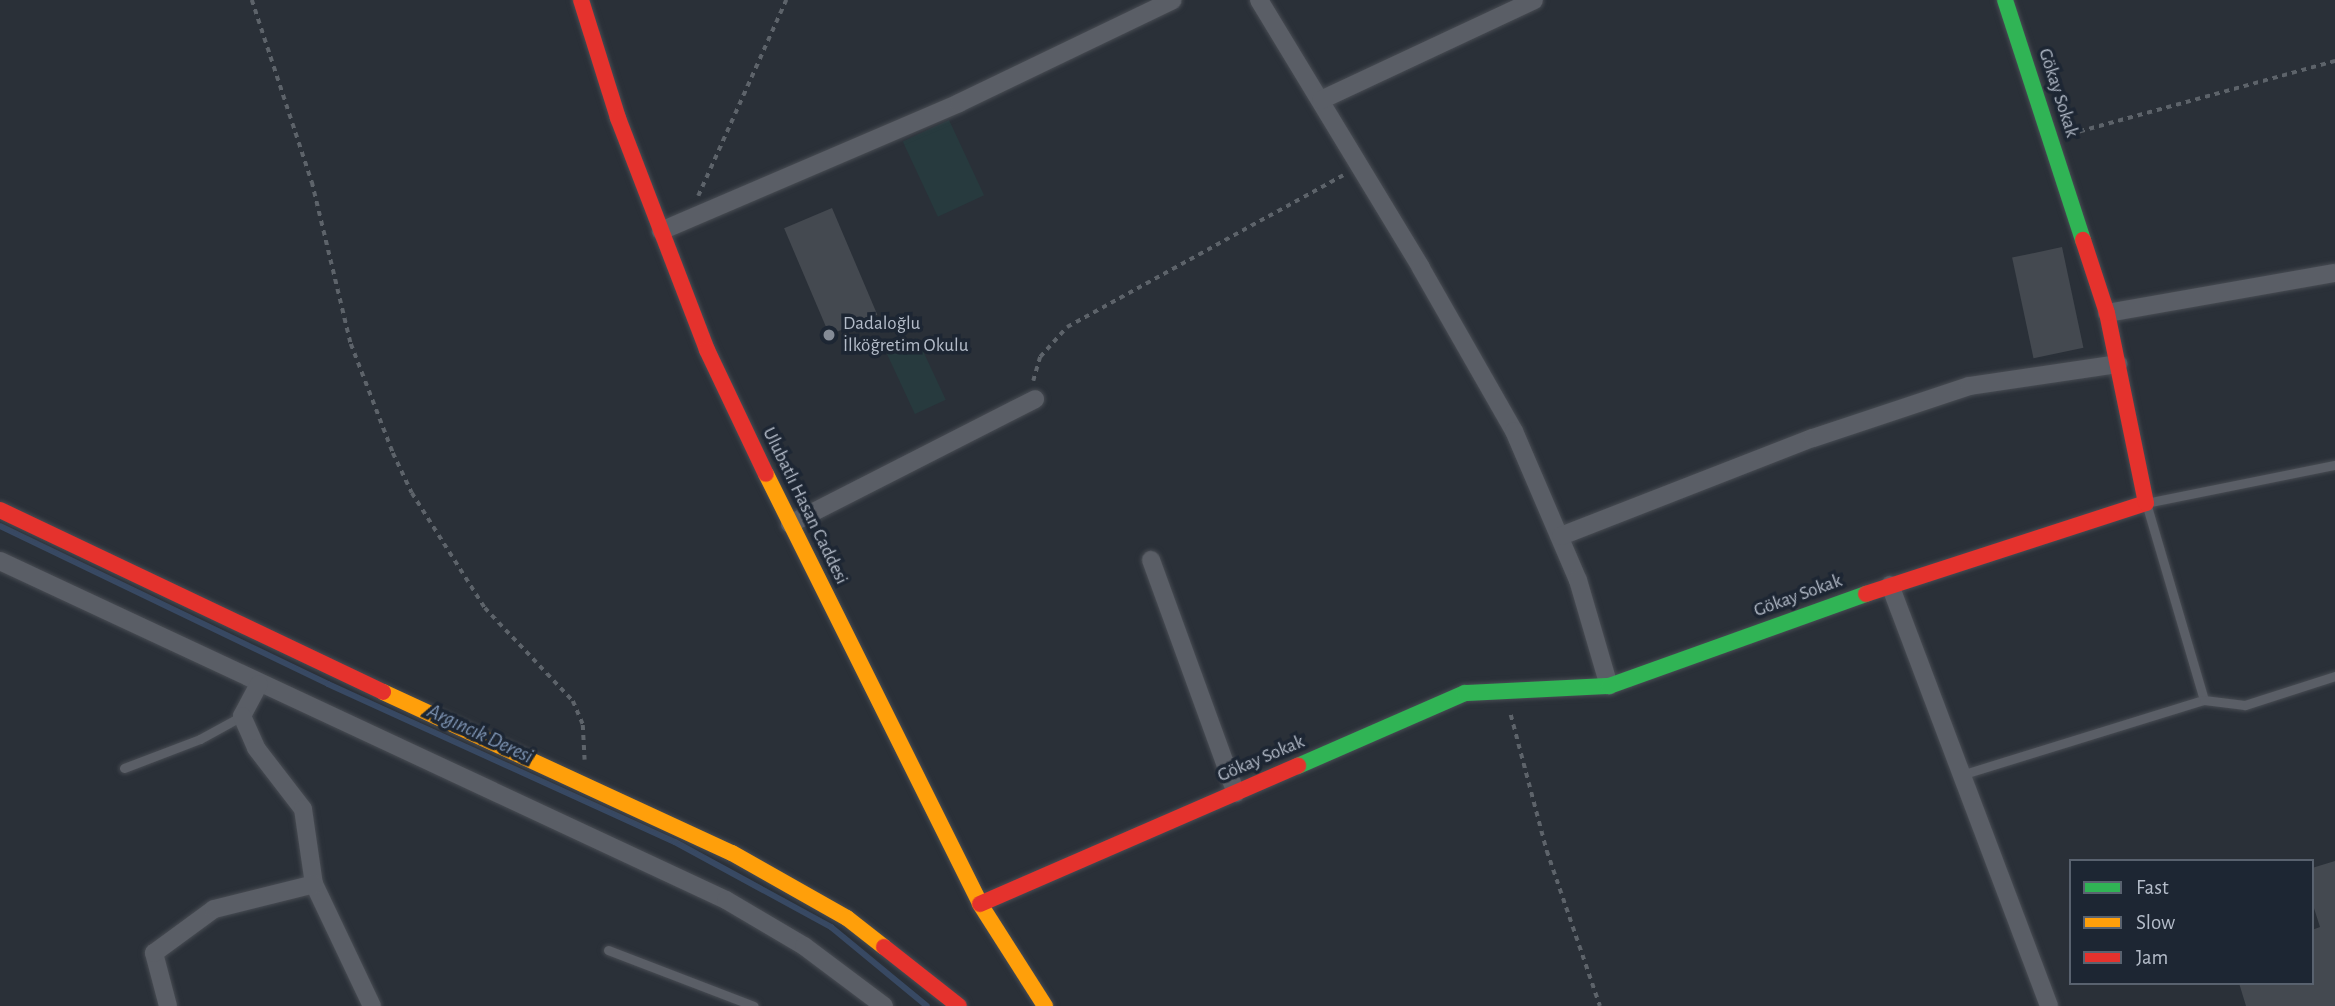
<!DOCTYPE html>
<meta charset="utf-8">
<style>
body{margin:0}
#map{position:relative;width:2335px;height:1006px;overflow:hidden;background:#2a3038;font-family:"Alegreya Sans",sans-serif}
div>[style]{position:absolute}
[style*='--x']{left:calc(var(--x)*1px);top:calc(var(--y)*1px);width:calc(var(--w)*1px);rotate:calc(var(--a)*1deg)}
.green>*{inset:0;background:#273a3e;transform-origin:0 0}
.stream>*{height:6px;margin:-3px;padding:0 3px;transform-origin:3px;border-radius:3px;background:#384963}
.building>*{inset:0;background:#444950;transform-origin:0 0}
.path>*{height:3.5px;margin-top:-1.75px;transform-origin:0;background:repeating-linear-gradient(90deg,#5d636a 0 5px,transparent 0 10px)}
.roads{filter:drop-shadow(0 0 2px #484c53) drop-shadow(0 0 2px #484c53)}
.lane>*{height:9px;margin:-4.5px;padding:0 4.5px;transform-origin:4.5px;border-radius:4.5px;background:#5a5e66}
.street>*{height:18px;margin:-9px;padding:0 9px;transform-origin:9px;border-radius:9px;background:#5a5e66}
.fast>*{height:16px;margin:-8px;padding:0 8px;transform-origin:8px;border-radius:8px;background:#30b455}
.slow>*{height:16px;margin:-8px;padding:0 8px;transform-origin:8px;border-radius:8px;background:#ff9f0a}
.jam>*{height:16px;margin:-8px;padding:0 8px;transform-origin:8px;border-radius:8px;background:#e5322d}
.dots>*{width:19px;height:19px;translate:-50% -50%;box-sizing:border-box;border:4px solid #1d2633;border-radius:50%}
span{translate:-50% -50%;white-space:nowrap;text-align:center;line-height:1.15;-webkit-text-stroke:7px #1d2633;paint-order:stroke}
.street-label{font-size:19px;color:#b4bcc9}
.poi-label{font-size:19px;color:#b4bcc9}
.left{translate:0 -50%;text-align:left}
.water-label{font-size:21px;color:#7c92b1;font-style:italic}
.legend{position:absolute;left:2069px;top:859px;width:245px;height:126px;box-sizing:border-box;background:#1d2633;border:2px solid #59626f;margin:0;padding:9px 12px;list-style:none;font-size:21px;color:#b4bcc9}
.legend li{display:flex;align-items:center;gap:14px;height:35px}
.legend b{width:35px;border:2px solid #59626f}
</style>
<div id="map">
<div class="green">
<div style="left:949px;top:120px;width:83px;height:51px;rotate:65deg"></div>
<div style="left:917px;top:338px;width:68px;height:34px;rotate:65deg"></div>
</div>
<div class="stream">
<div style="--x:0;--y:526;--w:364;--a:25.7"></div>
<div style="--x:328;--y:684;--w:381;--a:24.5"></div>
<div style="--x:675;--y:842;--w:178;--a:28.6"></div>
<div style="--x:831;--y:927;--w:124;--a:39.5"></div>
</div>
<div class="building">
<div style="left:832px;top:208px;width:116px;height:52px;rotate:67deg"></div>
<div style="left:2062px;top:247px;width:103px;height:51px;rotate:78deg"></div>
<div style="clip-path:polygon(2335px 861px,2335px 1006px,2246px 1006px,2239px 983px,2312px 983px,2312px 930px,2320px 927px,2312px 902px,2312px 868px)"></div>
</div>
<div class="path">
<div style="--x:252;--y:0;--w:192;--a:71.8"></div>
<div style="--x:312;--y:182;--w:167;--a:76.5"></div>
<div style="--x:351;--y:344;--w:117;--a:68.9"></div>
<div style="--x:393;--y:453;--w:44;--a:64.6"></div>
<div style="--x:412;--y:493;--w:136;--a:57.6"></div>
<div style="--x:485;--y:608;--w:128;--a:46.6"></div>
<div style="--x:573;--y:701;--w:26;--a:67"></div>
<div style="--x:583;--y:725;--w:35;--a:87"></div>
<div style="--x:2070;--y:134;--w:275;--a:-15.4"></div>
<div style="--x:698;--y:196;--w:215;--a:-65.8"></div>
<div style="--x:1033;--y:381;--w:25;--a:-74"></div>
<div style="--x:1040;--y:357;--w:40;--a:-48"></div>
<div style="--x:1067;--y:327;--w:315;--a:-28.8"></div>
<div style="--x:1511;--y:715;--w:141;--a:75.2"></div>
<div style="--x:1547;--y:851;--w:164;--a:71.1"></div>
</div>
<div class="roads">
<div class="lane">
<div style="--x:2204;--y:700;--w:205;--a:-106.4"></div>
<div style="--x:2146;--y:503;--w:193;--a:-11.4"></div>
<div style="--x:124;--y:768;--w:81;--a:-20.9"></div>
<div style="--x:200;--y:739;--w:48;--a:-28.7"></div>
<div style="--x:1961;--y:775;--w:254;--a:-17.2"></div>
<div style="--x:2204;--y:700;--w:41;--a:7"></div>
<div style="--x:2245;--y:705;--w:95;--a:-17.9"></div>
<div style="--x:608;--y:950;--w:156;--a:21"></div>
</div>
<div class="street">
<div style="--x:1259;--y:0;--w:313;--a:58.8"></div>
<div style="--x:1421;--y:268;--w:188;--a:60.3"></div>
<div style="--x:1514;--y:431;--w:162;--a:66.8"></div>
<div style="--x:1578;--y:580;--w:110;--a:73.7"></div>
<div style="--x:1321;--y:100;--w:235;--a:-25.1"></div>
<div style="--x:661;--y:231;--w:324;--a:-23.2"></div>
<div style="--x:959;--y:103;--w:237;--a:-25.7"></div>
<div style="--x:2107;--y:313;--w:231;--a:-10"></div>
<div style="--x:790;--y:524;--w:275;--a:-27"></div>
<div style="--x:1561;--y:536;--w:270;--a:-21.3"></div>
<div style="--x:1813;--y:438;--w:164;--a:-18.4"></div>
<div style="--x:1969;--y:386;--w:151;--a:-8.4"></div>
<div style="--x:1151;--y:560;--w:248;--a:70"></div>
<div style="--x:0;--y:561;--w:801;--a:25.03"></div>
<div style="--x:726;--y:900;--w:91;--a:30.5"></div>
<div style="--x:804;--y:946;--w:100;--a:36.9"></div>
<div style="--x:1890;--y:585;--w:450;--a:69.3"></div>
<div style="--x:259;--y:684;--w:36;--a:118"></div>
<div style="--x:242;--y:716;--w:35;--a:66"></div>
<div style="--x:256;--y:748;--w:77;--a:52.4"></div>
<div style="--x:303;--y:809;--w:76;--a:81.7"></div>
<div style="--x:314;--y:884;--w:135;--a:64.6"></div>
<div style="--x:168;--y:1006;--w:55;--a:-104.8"></div>
<div style="--x:154;--y:953;--w:74;--a:-36.3"></div>
<div style="--x:214;--y:909;--w:103;--a:-14"></div>
</div>
<div class="fast">
<div style="--x:2005;--y:0;--w:252;--a:72"></div>
<div style="--x:1298;--y:766;--w:182;--a:-23.6"></div>
<div style="--x:1465;--y:693;--w:144;--a:-2.8"></div>
<div style="--x:1609;--y:686;--w:273;--a:-19.7"></div>
</div>
<div class="slow">
<div style="--x:766;--y:474;--w:480;--a:63.5"></div>
<div style="--x:980;--y:904;--w:121;--a:57.5"></div>
<div style="--x:383;--y:692;--w:384;--a:24.8"></div>
<div style="--x:732;--y:853;--w:132;--a:29.5"></div>
<div style="--x:847;--y:918;--w:47;--a:38.1"></div>
</div>
<div class="jam">
<div style="--x:581;--y:0;--w:124;--a:72.6"></div>
<div style="--x:618;--y:118;--w:248;--a:69"></div>
<div style="--x:707;--y:350;--w:137;--a:64.6"></div>
<div style="--x:0;--y:510;--w:424;--a:25.4"></div>
<div style="--x:1866;--y:594;--w:294;--a:-18"></div>
<div style="--x:2146;--y:503;--w:194;--a:-101.6"></div>
<div style="--x:2107;--y:313;--w:77;--a:-108.2"></div>
<div style="--x:980;--y:904;--w:347;--a:-23.5"></div>
<div style="--x:884;--y:947;--w:95;--a:38.2"></div>
</div>
</div>
<div class="dots">
<div style="left:829px;top:335px;background:#848b96"></div>
</div>
<div class="street-label">
<span style="left:2058px;top:93px;rotate:72deg">Gökay Sokak</span>
<span style="left:805px;top:506px;rotate:64deg">Ulubatlı Hasan Caddesi</span>
<span style="left:1798px;top:596px;rotate:-20deg">Gökay Sokak</span>
<span style="left:1261px;top:759px;rotate:-23deg">Gökay Sokak</span>
</div>
<div class="poi-label">
<span class="left" style="left:843px;top:335px">Dadaloğlu<br>İlköğretim Okulu</span>
</div>
<div class="water-label">
<span style="left:480px;top:734px;rotate:25deg">Argıncık Deresi</span>
</div>
<ul class="legend">
<li><b style="height:9px;background:#30b455"></b>Fast</li>
<li><b style="height:9px;background:#ff9f0a"></b>Slow</li>
<li><b style="height:9px;background:#e5322d"></b>Jam</li>
</ul>
</div>
